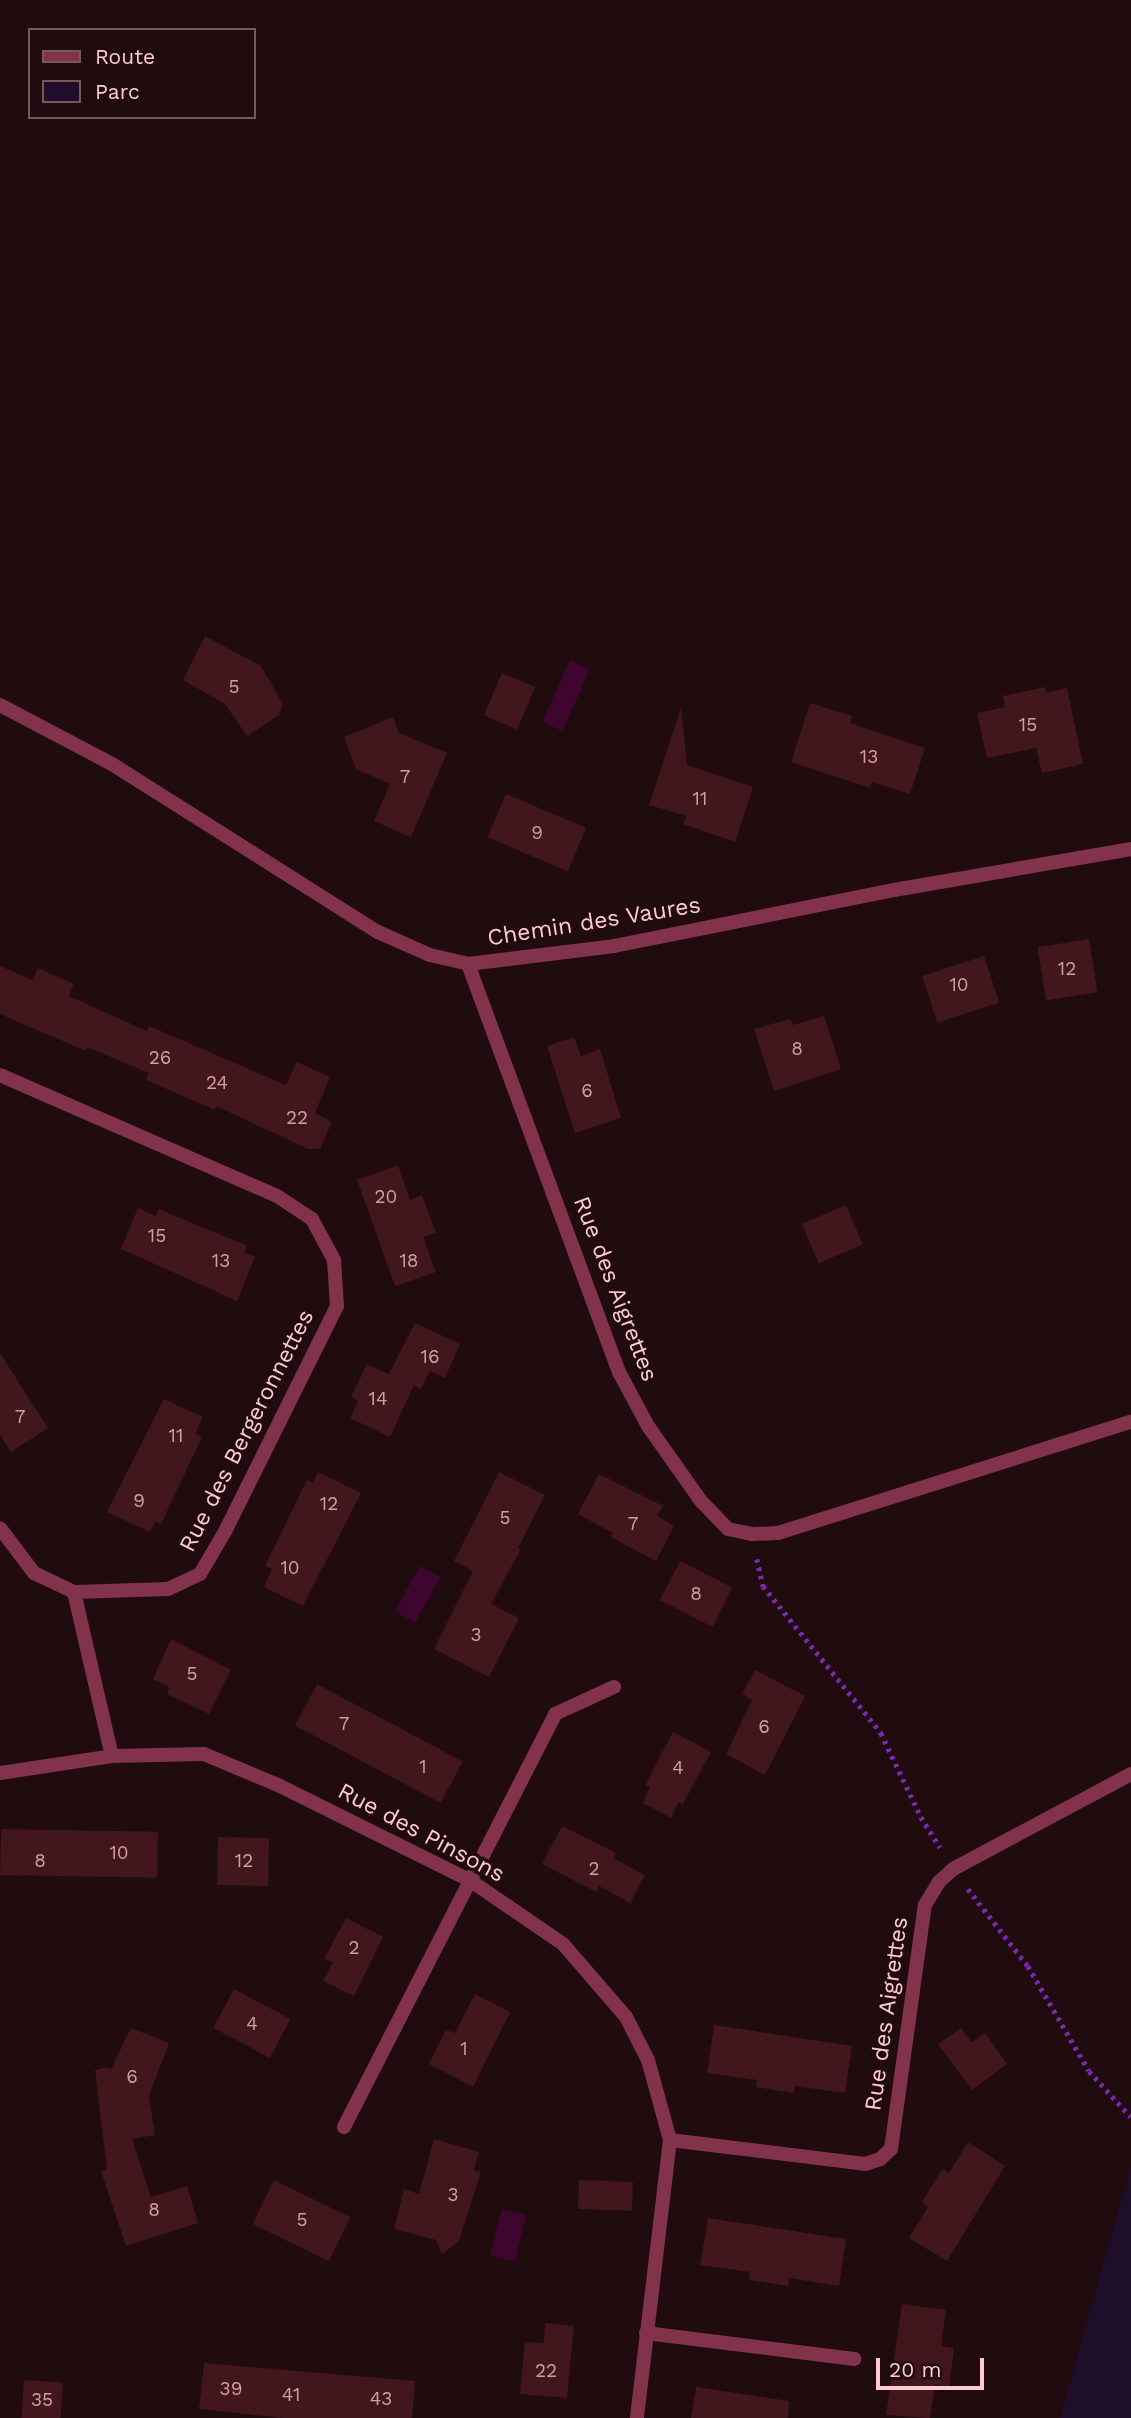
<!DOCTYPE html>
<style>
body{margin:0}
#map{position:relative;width:1131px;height:2418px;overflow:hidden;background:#200b0f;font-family:"Work Sans",sans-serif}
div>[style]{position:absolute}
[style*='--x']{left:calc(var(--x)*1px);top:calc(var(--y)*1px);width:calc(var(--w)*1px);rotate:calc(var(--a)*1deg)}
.green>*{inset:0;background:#1f0e2a}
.water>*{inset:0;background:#3e062e;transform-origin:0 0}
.building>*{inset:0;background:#42161d;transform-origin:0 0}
.path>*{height:4.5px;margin-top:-2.25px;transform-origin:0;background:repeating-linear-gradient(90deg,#7c26b7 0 3.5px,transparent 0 8.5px)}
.minor>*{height:14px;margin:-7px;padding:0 7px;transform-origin:7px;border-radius:7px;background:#82334b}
span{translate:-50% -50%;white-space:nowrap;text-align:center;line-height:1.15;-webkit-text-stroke:7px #200b0f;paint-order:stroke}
.number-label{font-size:19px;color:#d09da8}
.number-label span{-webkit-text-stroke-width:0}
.street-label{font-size:23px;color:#ffcad6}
.legend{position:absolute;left:28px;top:28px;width:228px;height:91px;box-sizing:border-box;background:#200b0f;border:2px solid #79575f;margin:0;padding:9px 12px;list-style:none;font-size:21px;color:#ffcad6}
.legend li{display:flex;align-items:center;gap:14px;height:35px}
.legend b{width:35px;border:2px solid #79575f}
.scale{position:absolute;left:876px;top:2358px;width:108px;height:32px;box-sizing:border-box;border:4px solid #ffcad6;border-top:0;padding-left:9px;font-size:21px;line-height:24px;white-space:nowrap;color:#ffcad6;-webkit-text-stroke:5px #200b0f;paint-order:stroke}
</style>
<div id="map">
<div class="green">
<div style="clip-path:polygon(1131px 2165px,1131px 2418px,1060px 2418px)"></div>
</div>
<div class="water">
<div style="left:570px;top:660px;width:22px;height:68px;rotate:24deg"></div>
<div style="left:420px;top:1566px;width:23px;height:52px;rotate:29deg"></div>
<div style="left:502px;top:2209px;width:25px;height:48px;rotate:14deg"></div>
</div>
<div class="building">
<div style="clip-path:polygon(205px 636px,261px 666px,283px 704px,279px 715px,247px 736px,225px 704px,183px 680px)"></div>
<div style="left:502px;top:673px;width:36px;height:46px;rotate:23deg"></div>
<div style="clip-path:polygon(1045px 687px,1046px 693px,1067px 688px,1083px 764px,1042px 773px,1036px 748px,987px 758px,977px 713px,1005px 707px,1003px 696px)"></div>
<div style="clip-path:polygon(810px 703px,852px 716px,850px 723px,925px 748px,910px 794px,872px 782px,870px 788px,791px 762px)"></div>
<div style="clip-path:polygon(681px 708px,687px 765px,753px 787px,735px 842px,683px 824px,687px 816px,649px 805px)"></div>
<div style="clip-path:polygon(393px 717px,399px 733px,447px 753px,411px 837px,374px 821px,390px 784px,356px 769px,344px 737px)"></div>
<div style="left:506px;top:794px;width:87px;height:47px;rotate:23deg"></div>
<div style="left:1089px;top:939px;width:54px;height:52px;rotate:81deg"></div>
<div style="left:984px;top:956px;width:49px;height:65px;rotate:72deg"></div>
<div style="clip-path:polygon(0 966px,33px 980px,38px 968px,74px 984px,69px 996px,147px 1031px,149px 1026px,286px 1085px,297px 1062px,330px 1077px,315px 1113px,332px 1122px,320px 1149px,308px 1149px,216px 1106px,215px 1110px,146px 1080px,149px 1073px,87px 1047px,86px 1051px,0 1014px)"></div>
<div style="clip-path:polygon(824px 1016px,841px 1069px,774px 1091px,754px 1029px,790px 1019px,793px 1025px)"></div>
<div style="clip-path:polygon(574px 1037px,581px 1056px,600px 1049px,621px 1118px,575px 1133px,547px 1046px)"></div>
<div style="clip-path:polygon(398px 1165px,410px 1200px,422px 1195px,436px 1233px,423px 1237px,436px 1272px,395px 1286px,357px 1180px)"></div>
<div style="left:846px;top:1205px;width:43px;height:48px;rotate:67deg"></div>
<div style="clip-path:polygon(138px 1208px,156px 1216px,159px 1209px,247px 1246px,244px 1252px,255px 1257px,237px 1301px,121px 1249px)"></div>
<div style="clip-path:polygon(415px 1323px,460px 1344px,445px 1378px,430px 1371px,421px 1389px,414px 1385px,390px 1437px,350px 1418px,358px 1401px,351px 1397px,367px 1364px,389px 1374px)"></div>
<div style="clip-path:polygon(0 1353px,48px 1428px,11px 1452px,0 1435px)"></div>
<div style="clip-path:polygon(164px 1399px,203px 1417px,195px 1434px,202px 1437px,161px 1524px,155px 1522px,150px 1532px,107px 1512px)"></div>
<div style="clip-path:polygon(318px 1472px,361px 1493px,303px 1606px,264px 1587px,272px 1569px,265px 1566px,307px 1480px,313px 1483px)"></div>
<div style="clip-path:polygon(499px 1472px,545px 1495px,518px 1548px,521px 1549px,491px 1604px,519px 1618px,489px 1677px,434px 1649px,473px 1571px,454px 1561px)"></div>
<div style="clip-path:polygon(599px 1474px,663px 1506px,657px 1516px,674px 1526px,656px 1561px,611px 1537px,613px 1533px,578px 1514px)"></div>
<div style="left:680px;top:1561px;width:59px;height:44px;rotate:27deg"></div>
<div style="clip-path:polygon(171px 1639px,231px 1670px,209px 1714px,167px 1694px,169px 1687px,153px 1679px)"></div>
<div style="clip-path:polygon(755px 1670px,805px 1696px,765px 1775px,726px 1754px,752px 1700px,742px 1694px)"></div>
<div style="left:317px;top:1684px;width:165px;height:47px;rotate:28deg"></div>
<div style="clip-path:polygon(673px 1732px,711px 1752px,683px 1804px,678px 1802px,671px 1818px,643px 1803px,650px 1787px,645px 1785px)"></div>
<div style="clip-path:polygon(562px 1826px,616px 1853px,613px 1858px,645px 1875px,630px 1903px,599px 1886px,596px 1892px,542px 1864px)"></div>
<div style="left:1px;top:1829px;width:157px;height:46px;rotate:1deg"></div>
<div style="left:218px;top:1837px;width:51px;height:48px;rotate:1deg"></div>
<div style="clip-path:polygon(346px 1918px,383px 1937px,354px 1996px,323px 1981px,333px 1962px,324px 1959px)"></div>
<div style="left:234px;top:1989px;width:64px;height:44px;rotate:28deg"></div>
<div style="clip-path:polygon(475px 1994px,510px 2012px,473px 2087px,429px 2064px,446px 2030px,455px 2033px)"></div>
<div style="clip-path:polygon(714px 2025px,852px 2046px,845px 2093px,795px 2086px,794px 2093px,756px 2087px,757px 2080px,707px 2073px)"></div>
<div style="clip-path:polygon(131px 2028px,169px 2043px,149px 2096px,155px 2135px,132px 2139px,151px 2197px,187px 2186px,198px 2223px,126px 2246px,101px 2171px,107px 2169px,95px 2070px,109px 2067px,110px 2071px)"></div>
<div style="clip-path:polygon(961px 2028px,972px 2042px,985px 2033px,1007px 2064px,972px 2090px,938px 2044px)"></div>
<div style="clip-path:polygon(434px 2139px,479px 2152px,474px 2170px,481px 2172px,459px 2241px,442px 2254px,436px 2240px,394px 2229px,404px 2189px,419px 2194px)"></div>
<div style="clip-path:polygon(968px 2142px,1005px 2166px,947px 2261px,909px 2238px,928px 2207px,922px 2202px,942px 2169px,949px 2173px)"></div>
<div style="left:274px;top:2180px;width:85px;height:49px;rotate:26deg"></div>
<div style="left:579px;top:2180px;width:54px;height:29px;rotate:2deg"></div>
<div style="clip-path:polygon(708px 2218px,846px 2239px,839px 2286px,789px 2278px,788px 2286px,749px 2280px,750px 2272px,700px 2265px)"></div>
<div style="clip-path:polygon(902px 2304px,946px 2310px,941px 2346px,954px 2348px,949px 2387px,935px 2385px,930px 2418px,886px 2415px)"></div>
<div style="clip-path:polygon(545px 2323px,574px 2326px,567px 2398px,520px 2394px,525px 2342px,544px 2343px)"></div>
<div style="clip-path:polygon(204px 2363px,415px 2381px,412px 2418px,283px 2418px,199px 2409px)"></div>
<div style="left:24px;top:2380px;width:39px;height:38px;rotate:4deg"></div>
<div style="clip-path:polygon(696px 2387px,789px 2401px,788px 2418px,691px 2418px)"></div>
</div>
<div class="path">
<div style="--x:757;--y:1559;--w:28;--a:77"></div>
<div style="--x:763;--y:1586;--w:189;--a:51.2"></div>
<div style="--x:881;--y:1733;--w:93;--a:64.5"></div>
<div style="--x:921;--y:1817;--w:36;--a:58"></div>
<div style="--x:968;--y:1889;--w:98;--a:52.1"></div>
<div style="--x:1028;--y:1966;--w:121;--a:59.8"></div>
<div style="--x:1089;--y:2071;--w:62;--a:47.6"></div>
</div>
<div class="minor">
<div style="--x:0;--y:705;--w:127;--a:27.8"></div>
<div style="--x:112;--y:764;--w:315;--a:32.3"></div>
<div style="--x:378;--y:932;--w:57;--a:23.9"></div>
<div style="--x:430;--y:955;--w:39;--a:13"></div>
<div style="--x:468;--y:964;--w:147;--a:-7"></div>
<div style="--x:614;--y:946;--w:286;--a:-11.3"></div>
<div style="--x:894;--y:890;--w:241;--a:-9.8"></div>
<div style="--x:468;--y:964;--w:435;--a:69.7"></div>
<div style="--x:619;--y:1372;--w:61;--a:61.8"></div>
<div style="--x:648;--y:1426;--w:92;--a:54.8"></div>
<div style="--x:701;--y:1501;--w:39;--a:46"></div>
<div style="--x:728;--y:1529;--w:25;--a:12"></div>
<div style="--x:752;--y:1534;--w:26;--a:-2"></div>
<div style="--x:778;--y:1533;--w:370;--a:-17.5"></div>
<div style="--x:0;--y:1075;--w:302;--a:23.6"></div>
<div style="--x:277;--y:1196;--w:42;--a:33.3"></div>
<div style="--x:312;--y:1219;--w:47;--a:61.8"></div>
<div style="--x:334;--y:1260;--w:46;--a:86.3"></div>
<div style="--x:337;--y:1306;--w:248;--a:116.4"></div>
<div style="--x:227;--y:1528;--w:53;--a:120.4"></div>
<div style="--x:200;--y:1574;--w:35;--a:155"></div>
<div style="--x:168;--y:1589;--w:94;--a:178.2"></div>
<div style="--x:74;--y:1592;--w:44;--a:-154.6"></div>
<div style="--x:34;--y:1573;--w:56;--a:-127.1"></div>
<div style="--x:74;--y:1592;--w:168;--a:77"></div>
<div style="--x:0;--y:1773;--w:113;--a:-8.6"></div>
<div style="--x:112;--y:1756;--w:92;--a:-1.2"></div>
<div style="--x:204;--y:1754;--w:82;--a:22.8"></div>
<div style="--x:280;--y:1786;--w:213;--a:26.4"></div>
<div style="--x:471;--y:1881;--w:112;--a:34.4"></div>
<div style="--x:563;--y:1944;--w:96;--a:49.2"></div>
<div style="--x:626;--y:2017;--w:48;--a:62.9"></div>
<div style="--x:648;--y:2060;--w:83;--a:74.6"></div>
<div style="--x:670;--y:2140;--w:280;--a:96.8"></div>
<div style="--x:344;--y:2127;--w:464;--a:-62.9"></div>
<div style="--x:555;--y:1714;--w:65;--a:-24.6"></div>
<div style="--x:670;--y:2140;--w:196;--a:7"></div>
<div style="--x:865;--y:2164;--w:16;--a:-18"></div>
<div style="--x:880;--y:2159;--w:15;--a:-42"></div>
<div style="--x:891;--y:2149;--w:246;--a:-82.1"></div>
<div style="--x:925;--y:1905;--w:27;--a:-59"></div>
<div style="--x:939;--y:1882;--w:19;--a:-43"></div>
<div style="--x:953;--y:1869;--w:202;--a:-28.1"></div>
<div style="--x:646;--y:2333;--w:210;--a:7.1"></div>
</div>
<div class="number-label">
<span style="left:234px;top:687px">5</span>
<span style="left:1028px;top:725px">15</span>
<span style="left:869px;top:757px">13</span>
<span style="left:405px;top:777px">7</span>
<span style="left:700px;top:799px">11</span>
<span style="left:537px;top:833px">9</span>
<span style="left:1067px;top:969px">12</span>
<span style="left:959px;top:985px">10</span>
<span style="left:797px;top:1049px">8</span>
<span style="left:160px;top:1058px">26</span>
<span style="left:217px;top:1083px">24</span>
<span style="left:587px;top:1091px">6</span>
<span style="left:297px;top:1118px">22</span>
<span style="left:386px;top:1197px">20</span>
<span style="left:157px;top:1236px">15</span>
<span style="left:221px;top:1261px">13</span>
<span style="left:409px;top:1261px">18</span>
<span style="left:430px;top:1357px">16</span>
<span style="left:378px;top:1399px">14</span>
<span style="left:20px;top:1417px">7</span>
<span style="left:176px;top:1436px">11</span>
<span style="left:139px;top:1501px">9</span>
<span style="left:329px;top:1504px">12</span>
<span style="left:505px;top:1518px">5</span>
<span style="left:633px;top:1524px">7</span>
<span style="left:290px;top:1568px">10</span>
<span style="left:696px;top:1594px">8</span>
<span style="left:476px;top:1635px">3</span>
<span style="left:192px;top:1674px">5</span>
<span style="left:344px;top:1724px">7</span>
<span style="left:764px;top:1727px">6</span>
<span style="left:423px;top:1767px">1</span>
<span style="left:678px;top:1768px">4</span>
<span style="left:119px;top:1853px">10</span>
<span style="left:40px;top:1861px">8</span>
<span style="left:244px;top:1861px">12</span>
<span style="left:594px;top:1869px">2</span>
<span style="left:354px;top:1948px">2</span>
<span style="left:252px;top:2024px">4</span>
<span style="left:464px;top:2049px">1</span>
<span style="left:132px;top:2077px">6</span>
<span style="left:453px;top:2195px">3</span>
<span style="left:154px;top:2210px">8</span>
<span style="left:302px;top:2220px">5</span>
<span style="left:546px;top:2371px">22</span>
<span style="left:231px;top:2389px">39</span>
<span style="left:291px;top:2395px">41</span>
<span style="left:381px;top:2399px">43</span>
<span style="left:42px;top:2400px">35</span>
</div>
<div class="street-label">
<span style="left:594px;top:922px;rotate:-9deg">Chemin des Vaures</span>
<span style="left:615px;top:1289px;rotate:69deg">Rue des Aigrettes</span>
<span style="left:247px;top:1431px;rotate:-63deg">Rue des Bergeronnettes</span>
<span style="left:421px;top:1833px;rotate:28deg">Rue des Pinsons</span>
<span style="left:887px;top:2014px;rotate:-82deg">Rue des Aigrettes</span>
</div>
<ul class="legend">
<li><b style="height:9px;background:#82334b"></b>Route</li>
<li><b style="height:19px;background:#1f0e2a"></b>Parc</li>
</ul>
<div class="scale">20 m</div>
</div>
